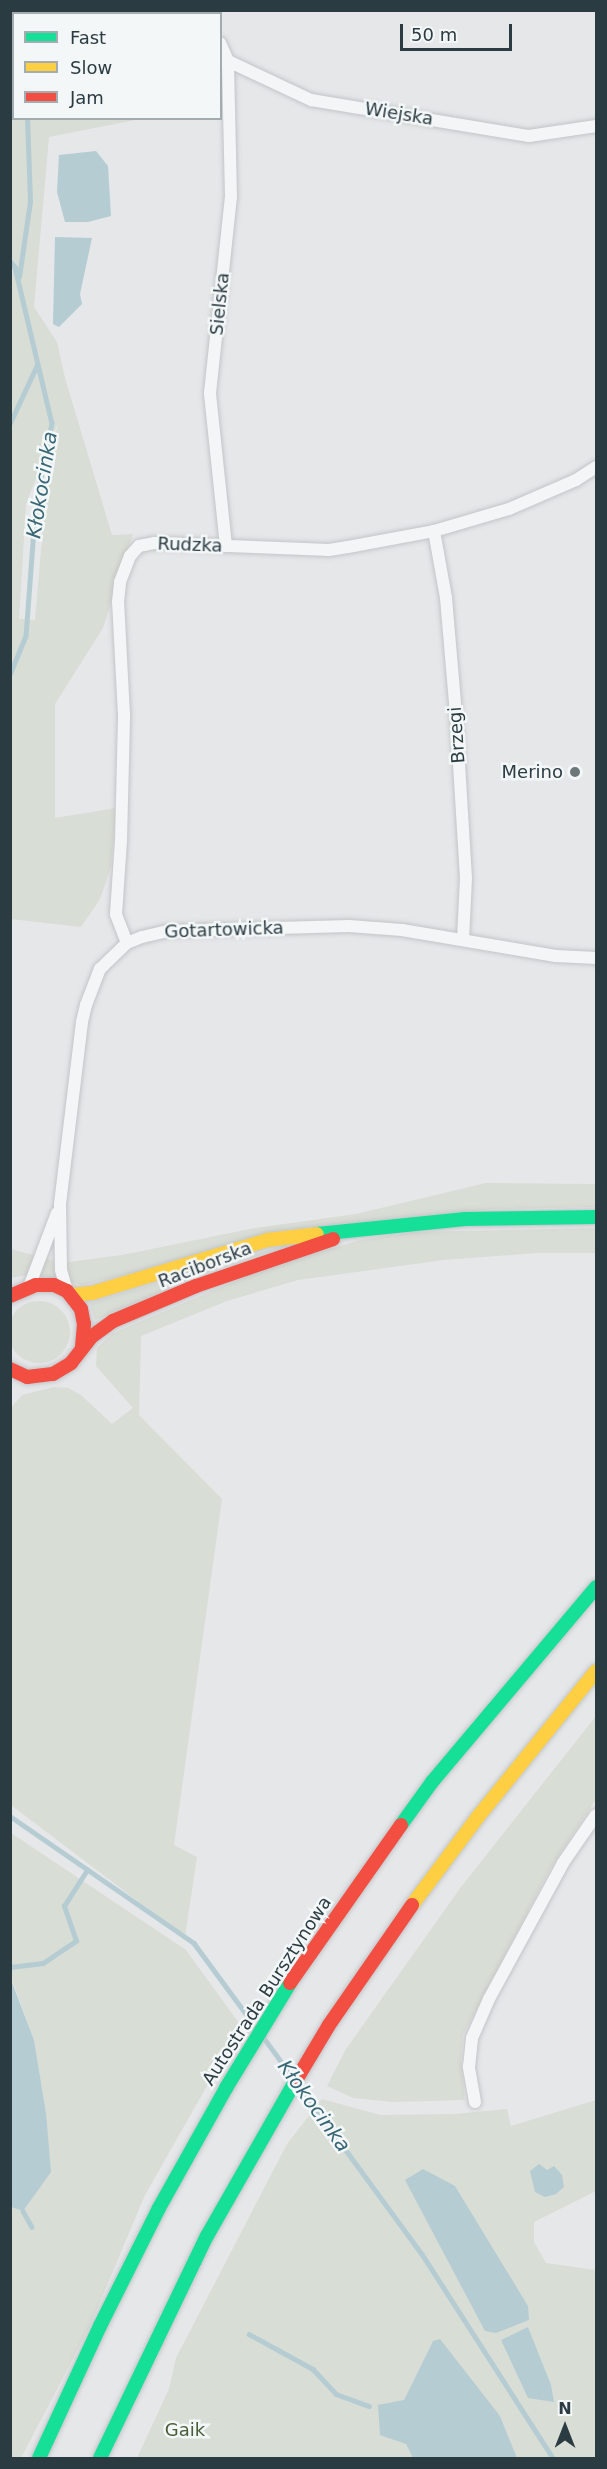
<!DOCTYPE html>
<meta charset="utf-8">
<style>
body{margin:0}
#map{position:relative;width:607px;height:2469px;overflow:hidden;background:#e5e7e9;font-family:"DejaVu Sans",sans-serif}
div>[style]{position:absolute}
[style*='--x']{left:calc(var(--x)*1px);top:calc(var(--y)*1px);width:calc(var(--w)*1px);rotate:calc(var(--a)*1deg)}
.green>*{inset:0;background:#d8ddd5}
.round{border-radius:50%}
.water>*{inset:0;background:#b5ccd3}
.stream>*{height:4.5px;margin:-2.25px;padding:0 2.25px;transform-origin:2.25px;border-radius:2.25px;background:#b5ccd3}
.roads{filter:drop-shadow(0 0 2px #c3c5c7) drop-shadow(0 0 2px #c3c5c7)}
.street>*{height:12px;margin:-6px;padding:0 6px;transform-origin:6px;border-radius:6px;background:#f4f5f6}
.fast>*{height:14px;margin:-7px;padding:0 7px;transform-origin:7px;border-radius:7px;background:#16e098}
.slow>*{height:14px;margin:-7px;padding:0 7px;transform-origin:7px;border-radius:7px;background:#ffcf43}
.jam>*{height:14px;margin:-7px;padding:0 7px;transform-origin:7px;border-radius:7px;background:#f24e42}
.dots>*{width:16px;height:16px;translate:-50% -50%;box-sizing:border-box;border:3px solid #f3f7f8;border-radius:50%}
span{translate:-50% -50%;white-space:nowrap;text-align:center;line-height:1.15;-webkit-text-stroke:5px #f3f7f8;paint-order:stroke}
.street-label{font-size:18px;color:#2b3b42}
.poi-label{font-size:18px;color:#2b3b42}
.right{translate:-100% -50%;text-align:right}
.park-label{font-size:18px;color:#4b5e39}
.water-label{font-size:20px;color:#376675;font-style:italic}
.frame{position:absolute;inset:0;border:12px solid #2b3b42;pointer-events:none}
.legend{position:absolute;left:12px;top:12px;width:210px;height:108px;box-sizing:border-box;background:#f3f7f8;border:2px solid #a3acaf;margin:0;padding:8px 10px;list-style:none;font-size:18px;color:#2b3b42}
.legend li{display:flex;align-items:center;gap:12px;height:30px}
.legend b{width:30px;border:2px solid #a3acaf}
.north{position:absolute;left:535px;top:2397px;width:60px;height:60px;-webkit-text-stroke:4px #f3f7f8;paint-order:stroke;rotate:0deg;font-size:16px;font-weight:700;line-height:24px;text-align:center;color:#2b3b42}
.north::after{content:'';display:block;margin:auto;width:21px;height:27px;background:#2b3b42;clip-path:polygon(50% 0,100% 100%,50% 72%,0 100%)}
.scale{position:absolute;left:400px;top:24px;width:112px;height:27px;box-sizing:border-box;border:3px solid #2b3b42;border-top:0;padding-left:8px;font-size:18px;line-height:21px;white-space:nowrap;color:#2b3b42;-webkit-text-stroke:4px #f3f7f8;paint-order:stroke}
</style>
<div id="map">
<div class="green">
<div style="clip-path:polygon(evenodd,11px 11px,199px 11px,200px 13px,14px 14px,14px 118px,140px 119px,49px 137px,34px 307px,57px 342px,65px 378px,112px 535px,133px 534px,103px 628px,55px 704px,55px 818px,116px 808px,111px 867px,100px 899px,81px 927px,11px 919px,11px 11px,58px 423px,48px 470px,35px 620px,19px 619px,26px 504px,58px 423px)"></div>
<div style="clip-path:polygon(486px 1183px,596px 1184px,596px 1207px,492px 1209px,333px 1225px,82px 1285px,33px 1274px,11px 1278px,11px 1249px,62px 1263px,122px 1255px,255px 1228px,356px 1214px)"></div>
<div style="clip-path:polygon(596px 1228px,596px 1253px,536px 1253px,444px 1260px,298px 1280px,227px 1301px,141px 1336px,139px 1415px,222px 1499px,174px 1845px,197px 1857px,185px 1937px,11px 1805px,10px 1409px,22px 1395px,54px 1387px,68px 1388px,81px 1395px,112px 1424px,133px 1408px,96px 1366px,97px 1348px,113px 1333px,274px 1265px,361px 1240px,414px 1232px)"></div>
<div style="clip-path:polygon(297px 1242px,209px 1272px,95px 1320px,90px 1303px)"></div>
<div class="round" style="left:8px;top:1301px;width:62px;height:62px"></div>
<div style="clip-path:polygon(596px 1716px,596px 1799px,550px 1869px,463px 2035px,461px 2060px,465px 2100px,392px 2102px,353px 2098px,327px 2086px,346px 2049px,461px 1887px)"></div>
<div style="clip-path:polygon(11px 1833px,186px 1950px,241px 2026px,145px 2195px,89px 2328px,21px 2458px,10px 2458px,11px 2207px,23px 2211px,46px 2113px,34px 2040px,11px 1977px)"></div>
<div style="clip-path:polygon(322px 2099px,380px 2115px,454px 2114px,507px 2109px,511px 2126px,596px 2100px,596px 2191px,534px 2222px,534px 2242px,546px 2263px,596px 2270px,596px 2458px,517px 2458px,500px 2416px,433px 2341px,404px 2400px,406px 2444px,413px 2458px,137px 2458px,169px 2389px,176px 2358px,287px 2144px)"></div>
</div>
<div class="water">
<div style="clip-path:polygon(96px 151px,108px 166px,111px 216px,88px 222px,65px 222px,57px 192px,59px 155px)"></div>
<div style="clip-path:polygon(55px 237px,92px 238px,80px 294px,82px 304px,59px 327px,53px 324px)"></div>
<div style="clip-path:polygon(10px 1977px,34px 2040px,46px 2113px,51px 2172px,23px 2211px,11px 2207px)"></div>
<div style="clip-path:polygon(539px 2164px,547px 2170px,554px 2166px,562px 2175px,564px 2187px,556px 2194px,545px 2197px,535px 2192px,530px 2171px)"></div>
<div style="clip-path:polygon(423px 2169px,455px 2186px,528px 2306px,529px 2320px,496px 2333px,485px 2331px,405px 2180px)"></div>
<div style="clip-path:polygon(528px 2327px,551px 2385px,554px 2402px,528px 2398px,501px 2340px)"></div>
<div style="clip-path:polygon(440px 2339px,500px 2416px,517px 2458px,413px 2458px,406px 2444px,380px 2435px,378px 2405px,404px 2400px,433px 2341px)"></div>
</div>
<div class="stream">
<div style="--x:24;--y:10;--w:4;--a:90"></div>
<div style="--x:10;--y:261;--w:8;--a:50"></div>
<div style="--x:15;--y:267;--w:160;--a:76.7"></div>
<div style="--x:52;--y:423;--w:82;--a:101.3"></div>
<div style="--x:36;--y:503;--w:133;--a:94.3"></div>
<div style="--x:26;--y:636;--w:42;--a:112.3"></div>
<div style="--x:19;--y:277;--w:76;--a:-81.7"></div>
<div style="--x:30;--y:202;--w:84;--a:-92"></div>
<div style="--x:10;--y:423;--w:64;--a:-65"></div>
<div style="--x:10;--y:1816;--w:224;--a:34.6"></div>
<div style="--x:194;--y:1943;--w:103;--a:53.7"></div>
<div style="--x:10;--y:1967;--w:33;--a:-7"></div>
<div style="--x:43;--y:1963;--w:40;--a:-34"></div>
<div style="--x:76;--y:1941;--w:37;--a:-109"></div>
<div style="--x:64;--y:1906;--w:43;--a:-57.4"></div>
<div style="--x:264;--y:2038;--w:46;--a:53.9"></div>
<div style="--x:299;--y:2086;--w:208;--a:53.8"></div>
<div style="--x:422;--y:2254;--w:242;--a:57.3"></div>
<div style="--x:23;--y:2211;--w:18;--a:61"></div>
<div style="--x:249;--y:2334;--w:73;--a:28.7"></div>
<div style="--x:313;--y:2369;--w:34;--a:47"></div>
<div style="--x:336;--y:2394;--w:35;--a:20"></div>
</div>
<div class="roads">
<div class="street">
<div style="--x:207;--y:10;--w:4;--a:76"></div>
<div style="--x:220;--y:43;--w:20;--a:66"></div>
<div style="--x:228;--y:61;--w:92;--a:25.2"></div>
<div style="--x:311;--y:100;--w:221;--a:9.4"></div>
<div style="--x:529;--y:136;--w:68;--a:-8.5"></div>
<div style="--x:434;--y:531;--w:68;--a:79.8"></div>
<div style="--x:446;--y:598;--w:117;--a:85.1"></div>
<div style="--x:456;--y:715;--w:163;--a:86.5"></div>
<div style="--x:466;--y:878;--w:62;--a:92.8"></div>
<div style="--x:226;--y:546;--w:154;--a:-96"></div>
<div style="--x:210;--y:393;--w:197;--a:-83.9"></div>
<div style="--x:231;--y:197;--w:136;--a:-91.3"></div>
<div style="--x:127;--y:943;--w:31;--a:-111"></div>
<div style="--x:116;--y:914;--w:73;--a:-86.1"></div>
<div style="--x:121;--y:841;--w:126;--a:-88.6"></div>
<div style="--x:124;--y:715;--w:113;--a:-93"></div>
<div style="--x:118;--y:602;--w:20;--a:-84"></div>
<div style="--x:120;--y:582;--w:28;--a:-69"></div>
<div style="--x:130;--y:556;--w:13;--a:-48"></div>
<div style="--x:139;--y:546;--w:15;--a:-11"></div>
<div style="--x:154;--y:543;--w:175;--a:2.3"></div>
<div style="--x:329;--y:550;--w:19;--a:-9"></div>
<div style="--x:348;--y:547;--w:87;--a:-10.5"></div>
<div style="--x:434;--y:531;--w:78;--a:-16.3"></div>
<div style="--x:509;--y:509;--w:73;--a:-23.4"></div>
<div style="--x:576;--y:480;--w:24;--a:-33"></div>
<div style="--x:29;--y:1287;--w:79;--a:-69.3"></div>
<div style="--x:67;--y:1291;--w:22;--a:-106"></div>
<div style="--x:61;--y:1270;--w:66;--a:-90.9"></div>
<div style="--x:60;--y:1204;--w:183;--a:-83.1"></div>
<div style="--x:82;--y:1022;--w:17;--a:-77"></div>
<div style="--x:86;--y:1005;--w:39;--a:-69"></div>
<div style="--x:100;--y:969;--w:37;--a:-44"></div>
<div style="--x:127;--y:943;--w:16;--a:-22"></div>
<div style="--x:142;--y:937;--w:28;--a:-13"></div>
<div style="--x:169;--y:931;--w:180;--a:-1.6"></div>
<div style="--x:349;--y:926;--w:53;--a:4.3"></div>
<div style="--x:402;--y:930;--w:156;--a:9.6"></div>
<div style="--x:556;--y:956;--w:40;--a:2.9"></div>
<div style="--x:475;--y:2102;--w:36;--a:-100"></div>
<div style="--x:469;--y:2067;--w:29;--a:-84"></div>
<div style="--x:472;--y:2038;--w:43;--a:-66.4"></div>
<div style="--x:489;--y:1999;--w:155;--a:-61.4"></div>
<div style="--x:563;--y:1863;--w:58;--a:-55.5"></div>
</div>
<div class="fast">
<div style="--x:317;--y:1234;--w:149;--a:-5.8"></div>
<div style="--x:465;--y:1219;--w:131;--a:-0.9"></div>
<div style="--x:401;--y:1825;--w:53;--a:-54.2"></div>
<div style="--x:432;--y:1782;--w:255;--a:-49.9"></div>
<div style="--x:39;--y:2458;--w:145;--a:-65.2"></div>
<div style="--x:100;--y:2326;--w:132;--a:-63.4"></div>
<div style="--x:159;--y:2208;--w:137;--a:-60.8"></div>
<div style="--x:226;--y:2088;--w:123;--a:-58.6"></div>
<div style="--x:100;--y:2458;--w:246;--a:-64.3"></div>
<div style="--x:207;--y:2236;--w:177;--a:-60.3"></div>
</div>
<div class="slow">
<div style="--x:72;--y:1295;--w:20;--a:-6"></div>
<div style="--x:92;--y:1293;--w:183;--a:-16.8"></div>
<div style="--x:267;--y:1240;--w:50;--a:-6.8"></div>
<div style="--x:412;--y:1905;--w:109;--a:-53.2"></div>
<div style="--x:477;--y:1818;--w:189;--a:-51"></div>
</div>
<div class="jam">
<div style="--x:10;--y:1296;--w:28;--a:-23"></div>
<div style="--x:36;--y:1285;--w:18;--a:0"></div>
<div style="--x:54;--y:1285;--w:14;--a:25"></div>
<div style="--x:67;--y:1291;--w:23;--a:52"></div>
<div style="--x:81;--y:1309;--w:15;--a:79"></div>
<div style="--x:84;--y:1324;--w:25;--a:95"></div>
<div style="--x:10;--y:1369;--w:19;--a:25"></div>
<div style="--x:27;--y:1377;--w:26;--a:-7"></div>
<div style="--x:53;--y:1374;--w:21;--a:-31"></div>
<div style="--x:71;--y:1363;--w:33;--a:-52"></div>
<div style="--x:91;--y:1337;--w:27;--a:-36"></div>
<div style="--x:113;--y:1321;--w:90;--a:-22.9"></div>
<div style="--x:196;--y:1286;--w:145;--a:-18.9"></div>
<div style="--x:290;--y:1983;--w:193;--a:-54.9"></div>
<div style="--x:295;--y:2082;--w:66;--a:-59.2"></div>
<div style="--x:329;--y:2025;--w:146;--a:-55.3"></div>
</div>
</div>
<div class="dots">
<div style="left:575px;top:772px;background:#6c777c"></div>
</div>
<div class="street-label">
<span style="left:399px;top:114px;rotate:9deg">Wiejska</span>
<span style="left:220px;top:304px;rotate:-84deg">Sielska</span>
<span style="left:190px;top:545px;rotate:2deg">Rudzka</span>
<span style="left:457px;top:735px;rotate:-94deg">Brzegi</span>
<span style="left:224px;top:930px;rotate:-2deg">Gotartowicka</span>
<span style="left:205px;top:1265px;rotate:-21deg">Raciborska</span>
<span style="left:267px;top:1991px;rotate:-57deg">Autostrada Bursztynowa</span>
</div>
<div class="poi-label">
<span class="right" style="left:563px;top:772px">Merino</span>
</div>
<div class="park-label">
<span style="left:185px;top:2430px">Gaik</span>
</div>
<div class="water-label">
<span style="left:42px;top:485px;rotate:-81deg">Kłokocinka</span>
<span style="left:314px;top:2106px;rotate:54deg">Kłokocinka</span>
</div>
<div class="frame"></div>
<ul class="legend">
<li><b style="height:8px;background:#16e098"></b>Fast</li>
<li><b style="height:8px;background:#ffcf43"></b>Slow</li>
<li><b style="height:8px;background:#f24e42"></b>Jam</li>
</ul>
<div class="north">N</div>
<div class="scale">50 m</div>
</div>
